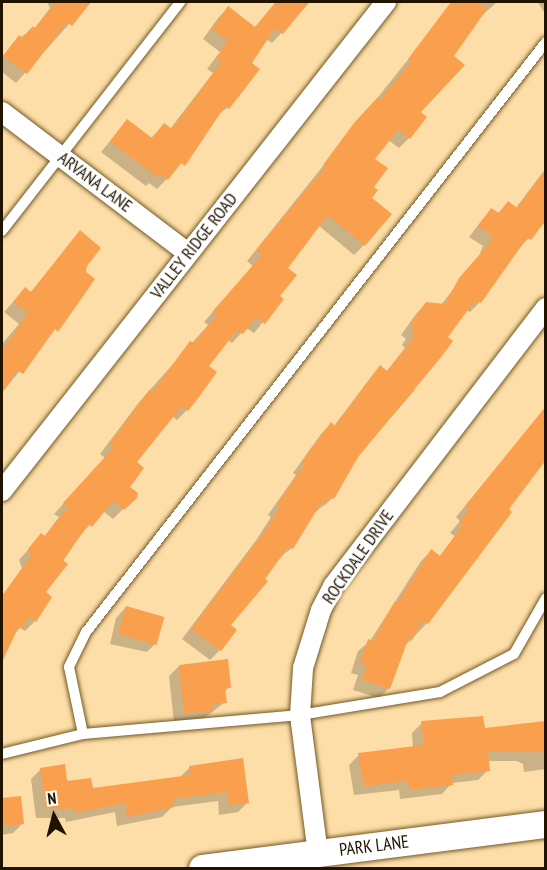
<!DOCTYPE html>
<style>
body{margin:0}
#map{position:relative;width:547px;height:870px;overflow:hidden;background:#fedea8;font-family:"PT Sans Narrow",sans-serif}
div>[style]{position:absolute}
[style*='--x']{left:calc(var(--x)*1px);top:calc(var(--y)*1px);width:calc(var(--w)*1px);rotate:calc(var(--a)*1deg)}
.shadow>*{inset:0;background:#0003}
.building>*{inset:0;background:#fa9f4e;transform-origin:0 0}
.roads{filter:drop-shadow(0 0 2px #745824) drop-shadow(0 0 2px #745824)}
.lane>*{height:10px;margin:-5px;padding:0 5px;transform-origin:5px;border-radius:5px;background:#fff}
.street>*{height:20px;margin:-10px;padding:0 10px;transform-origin:10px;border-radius:10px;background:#fff}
.secondary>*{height:27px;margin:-13.5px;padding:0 13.5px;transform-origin:13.5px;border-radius:13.5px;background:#fff}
span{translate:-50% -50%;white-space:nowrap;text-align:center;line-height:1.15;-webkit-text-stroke:6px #fff;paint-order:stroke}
.street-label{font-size:18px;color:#201401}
.frame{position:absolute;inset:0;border:3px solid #201401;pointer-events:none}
.north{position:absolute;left:24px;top:786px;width:60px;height:60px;-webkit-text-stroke:4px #fff;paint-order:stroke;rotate:353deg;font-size:16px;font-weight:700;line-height:24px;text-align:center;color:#201401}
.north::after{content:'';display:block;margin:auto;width:21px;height:27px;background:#201401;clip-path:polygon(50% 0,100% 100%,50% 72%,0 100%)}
</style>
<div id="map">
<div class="shadow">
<div style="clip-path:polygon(47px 2px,89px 2px,16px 83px,2px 72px,2px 57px,19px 38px,34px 29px,50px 8px)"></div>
<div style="clip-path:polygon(276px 2px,310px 2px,272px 43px,266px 39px,250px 64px,258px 70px,227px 108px,215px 117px,197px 147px,157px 189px,149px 183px,146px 186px,101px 152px,127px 121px,150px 139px,164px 125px,170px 129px,213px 73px,207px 69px,220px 52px,203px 39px,218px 18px,228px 8px,254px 28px)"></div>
<div style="clip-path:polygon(454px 2px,497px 2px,477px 20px,452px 56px,419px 112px,409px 138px,399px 148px,388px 140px,373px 159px,364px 245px,354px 255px,318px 225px,286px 268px,278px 296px,282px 299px,254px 333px,246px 328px,232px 343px,228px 340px,207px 366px,187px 410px,177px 420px,172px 416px,135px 462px,128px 487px,135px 497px,113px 519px,103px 511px,80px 535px,43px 592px,35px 621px,25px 631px,20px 628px,13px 635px,2px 658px,2px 596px,22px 568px,19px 560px,41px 535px,44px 537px,59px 517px,54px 514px,105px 458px,100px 454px,140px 401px,208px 325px,204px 322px,253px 266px,247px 261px)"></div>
<div style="clip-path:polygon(538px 2px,546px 2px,546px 11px,544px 12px)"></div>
<div style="clip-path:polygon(546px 168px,546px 221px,518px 249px,480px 302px,470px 312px,466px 310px,412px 387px,415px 390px,357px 456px,333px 498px,313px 514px,292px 548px,280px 557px,229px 625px,220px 650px,210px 660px,182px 639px,257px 539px,271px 517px,268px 515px,296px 475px,293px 473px,321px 434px,331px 424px,334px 426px,371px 377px,381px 367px,386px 372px,405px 348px,402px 345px,406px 339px,401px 335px,416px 314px,426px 303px,441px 305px,479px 256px,483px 246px,469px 237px,482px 220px,492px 210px,497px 214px,508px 203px,515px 209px)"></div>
<div style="clip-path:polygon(80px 232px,85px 273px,93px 279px,2px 393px,2px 344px,19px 324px,4px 312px,25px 289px,30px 293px)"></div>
<div style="clip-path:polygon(546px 408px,507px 509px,427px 623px,404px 647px,389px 688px,379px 698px,353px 690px,358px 675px,351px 673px,358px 651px,370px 641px,421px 561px,431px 551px,439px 557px,455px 536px,450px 533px,460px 521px,456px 517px)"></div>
<div style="clip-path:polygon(126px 607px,157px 642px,147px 652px,110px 644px,116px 618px)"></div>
<div style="clip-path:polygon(179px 666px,229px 687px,224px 693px,225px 702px,202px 720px,174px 723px,169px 676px)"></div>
<div style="clip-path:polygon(546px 722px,546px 769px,524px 772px,523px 764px,517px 761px,487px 761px,488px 770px,478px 780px,452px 783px,442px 794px,400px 799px,399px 790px,354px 795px,349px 765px,359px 755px,413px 748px,412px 733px,422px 723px,483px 729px)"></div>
<div style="clip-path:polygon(190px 767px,248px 802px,238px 812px,219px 815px,218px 801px,172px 807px,162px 817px,117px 826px,115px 812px,66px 822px,65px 818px,36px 818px,31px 779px,41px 769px,91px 790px,180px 777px)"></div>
<div style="clip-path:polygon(20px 798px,23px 823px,13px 833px,2px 835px,2px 800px)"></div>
</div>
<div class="building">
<div style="clip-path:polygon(56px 2px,91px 2px,72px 26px,67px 22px,27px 74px,3px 56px,19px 35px,22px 38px,33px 26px,35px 28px)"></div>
<div style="clip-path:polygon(276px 2px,309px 2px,283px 34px,275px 28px,252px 63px,260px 69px,229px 109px,225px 106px,185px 166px,181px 163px,168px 180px,159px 174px,157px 177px,110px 141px,127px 119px,152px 138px,164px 123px,172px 129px,221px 62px,216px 58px,228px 41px,212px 29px,228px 6px,255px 27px)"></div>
<div style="clip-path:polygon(451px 2px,477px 2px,487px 9px,454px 56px,465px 65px,421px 112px,427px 117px,410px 139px,398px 130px,375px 159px,388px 168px,374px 187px,378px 190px,372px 198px,392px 214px,365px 246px,328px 215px,288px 268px,297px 275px,280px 296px,284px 299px,265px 324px,256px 317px,243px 334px,237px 330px,209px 366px,217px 372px,199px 397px,188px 411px,182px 406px,137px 462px,144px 468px,130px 487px,138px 493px,137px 498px,124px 510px,113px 501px,92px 527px,89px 524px,63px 560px,68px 564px,46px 592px,52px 597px,36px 622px,29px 617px,22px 628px,19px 626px,2px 662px,2px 596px,31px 557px,28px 549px,41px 533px,45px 536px,68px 507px,63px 503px,114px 447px,109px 444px,150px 389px,153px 391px,190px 341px,194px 343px,217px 315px,213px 311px,262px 255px,256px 250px,326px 166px,323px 165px,354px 123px,377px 98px,380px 100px,411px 62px,408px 59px)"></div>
<div style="clip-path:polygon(546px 169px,546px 220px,531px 240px,527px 238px,481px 303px,477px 301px,470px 307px,448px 337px,453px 341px,442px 356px,358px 457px,334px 499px,331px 497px,325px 505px,321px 503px,293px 549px,289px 546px,265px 579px,268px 581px,231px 625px,237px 630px,221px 651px,191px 629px,267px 528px,280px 507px,277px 504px,305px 464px,302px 462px,331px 422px,335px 426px,380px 365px,387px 371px,414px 337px,411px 335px,415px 329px,410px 324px,426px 302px,445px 304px,459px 278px,489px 244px,492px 236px,478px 226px,491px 208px,499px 213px,508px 201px,517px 208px)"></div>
<div style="clip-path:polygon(80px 230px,101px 248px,87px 266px,86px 272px,95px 279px,58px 332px,55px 329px,23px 374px,17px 370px,2px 393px,2px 351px,28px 313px,13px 302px,25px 287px,31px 292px)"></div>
<div style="clip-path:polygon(546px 406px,546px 460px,509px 509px,512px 512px,428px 624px,422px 621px,411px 642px,410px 634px,390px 689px,362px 680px,367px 665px,360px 663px,368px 639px,373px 641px,395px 601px,398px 602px,431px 549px,440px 556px,463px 525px,459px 522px,469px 510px,465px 506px)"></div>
<div style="left:126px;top:606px;width:40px;height:29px;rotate:16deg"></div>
<div style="clip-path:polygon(228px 659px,231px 688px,225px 688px,227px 703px,213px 704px,214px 710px,184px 713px,179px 665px)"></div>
<div style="clip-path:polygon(483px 716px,485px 728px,546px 721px,546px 752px,488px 752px,490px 771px,452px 775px,453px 785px,409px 790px,408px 781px,364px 786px,358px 753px,424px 745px,421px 721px)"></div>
<div style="clip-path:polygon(243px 758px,249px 803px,229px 805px,227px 792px,173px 799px,174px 807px,127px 817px,125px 803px,76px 813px,75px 809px,46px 808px,40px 768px,65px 764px,67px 781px,91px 778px,93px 788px,190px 775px,189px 766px)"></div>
<div style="clip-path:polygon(21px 796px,24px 824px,2px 826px,2px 798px)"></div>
</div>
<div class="roads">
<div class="lane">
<div style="--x:546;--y:42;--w:748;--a:127.94"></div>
<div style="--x:86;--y:632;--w:39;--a:116"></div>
<div style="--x:69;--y:667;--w:68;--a:78.2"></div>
<div style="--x:83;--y:734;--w:218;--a:-5"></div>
<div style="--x:300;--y:715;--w:142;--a:-9.3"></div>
<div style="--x:440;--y:692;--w:83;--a:-27.2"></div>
<div style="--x:514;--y:654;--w:64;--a:-60.3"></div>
<div style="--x:2;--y:231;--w:290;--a:-52.1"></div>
<div style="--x:2;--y:754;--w:83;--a:-13.9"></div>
</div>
<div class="street">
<div style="--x:2;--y:112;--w:233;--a:37.2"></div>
<div style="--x:2;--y:491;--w:622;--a:-51.86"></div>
<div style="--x:318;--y:854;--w:140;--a:-97.4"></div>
<div style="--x:300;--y:715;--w:47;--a:-86.3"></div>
<div style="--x:303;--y:668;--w:61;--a:-72.8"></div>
<div style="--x:321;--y:610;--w:28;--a:-63"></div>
<div style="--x:334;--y:585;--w:349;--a:-52.6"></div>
</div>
<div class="secondary">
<div style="--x:202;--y:868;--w:347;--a:-7.3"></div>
</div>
</div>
<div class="street-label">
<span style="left:95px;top:182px;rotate:37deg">ARVANA LANE</span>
<span style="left:194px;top:246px;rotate:-52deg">VALLEY RIDGE ROAD</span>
<span style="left:358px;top:557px;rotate:-55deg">ROCKDALE DRIVE</span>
<span style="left:374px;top:846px;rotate:-7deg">PARK LANE</span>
</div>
<div class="frame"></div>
<div class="north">N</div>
</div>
